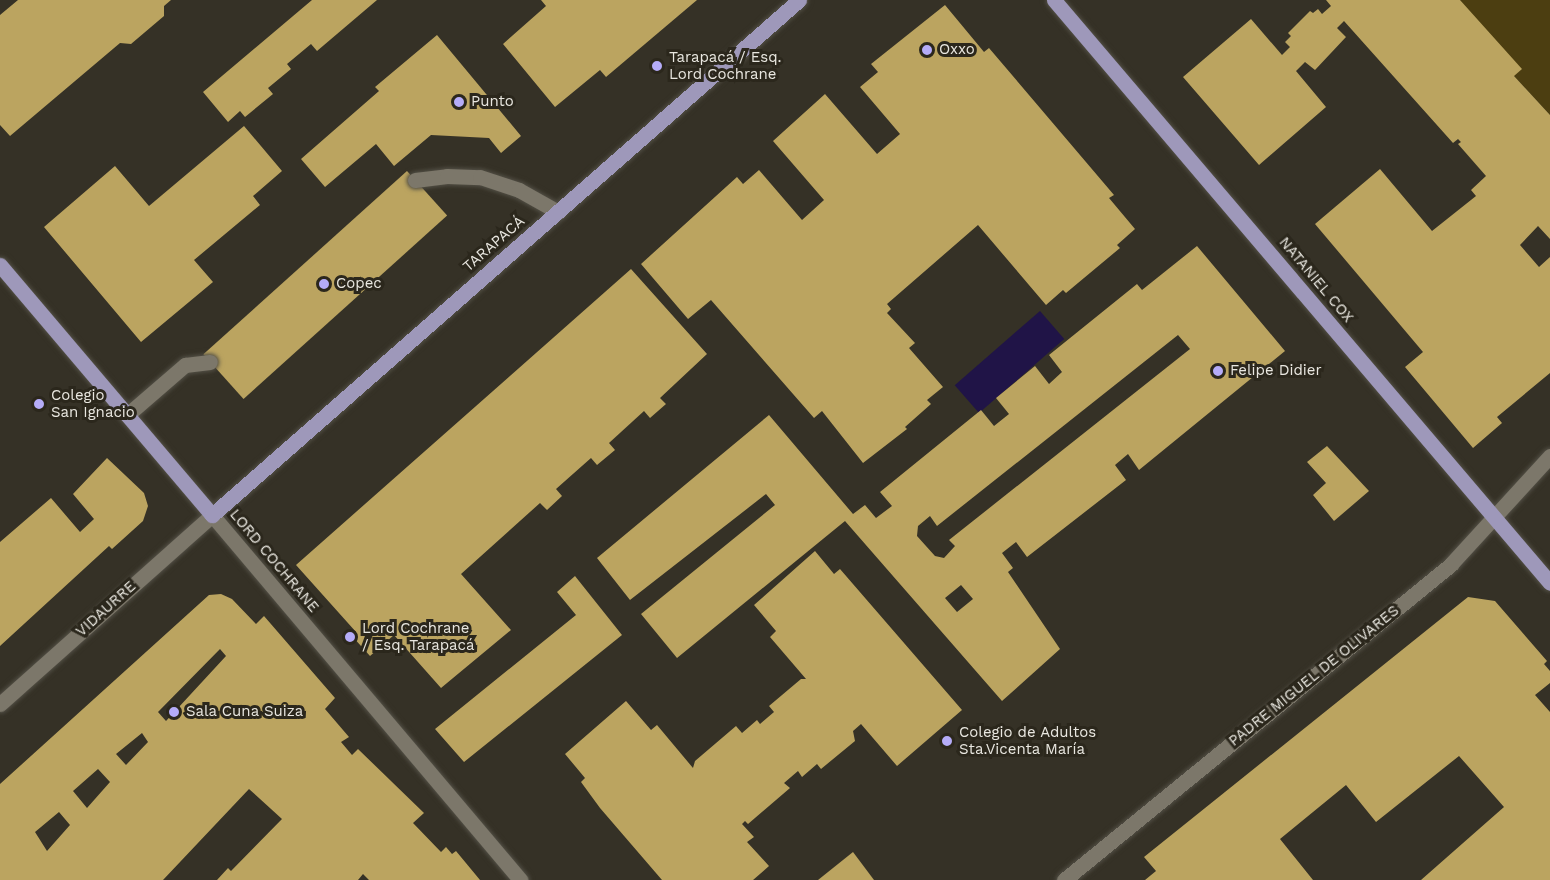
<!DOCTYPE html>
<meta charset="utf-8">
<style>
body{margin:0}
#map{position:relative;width:1550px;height:880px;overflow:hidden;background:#353126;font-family:"Work Sans",sans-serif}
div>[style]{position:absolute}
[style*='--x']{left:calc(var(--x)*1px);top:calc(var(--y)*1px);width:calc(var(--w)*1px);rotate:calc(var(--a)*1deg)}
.green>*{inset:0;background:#4c3e11}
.water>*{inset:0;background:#201447;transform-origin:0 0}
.building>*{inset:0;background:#bba460;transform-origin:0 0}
.roads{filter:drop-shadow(0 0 2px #524f45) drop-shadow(0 0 2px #524f45)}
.lane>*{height:15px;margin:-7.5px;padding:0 7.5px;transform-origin:7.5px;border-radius:7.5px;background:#7c776a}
.secondary>*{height:15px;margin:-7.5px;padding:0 7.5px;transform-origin:7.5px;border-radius:7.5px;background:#7c776a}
.primary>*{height:15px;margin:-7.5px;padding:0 7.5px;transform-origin:7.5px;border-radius:7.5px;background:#9e98ba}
.dots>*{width:16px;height:16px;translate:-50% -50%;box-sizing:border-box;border:3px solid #2b271c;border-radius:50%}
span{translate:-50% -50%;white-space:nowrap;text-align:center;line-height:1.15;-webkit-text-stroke:6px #2b271c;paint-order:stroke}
.poi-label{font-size:15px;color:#e9e7e0}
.left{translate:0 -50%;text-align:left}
.street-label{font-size:15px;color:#e9e7e0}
</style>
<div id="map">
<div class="green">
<div style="clip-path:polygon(1460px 0,1550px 0,1550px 115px,1514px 76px)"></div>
</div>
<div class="water">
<div style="left:1040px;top:311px;width:37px;height:113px;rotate:49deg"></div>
</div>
<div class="building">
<div style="clip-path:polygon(18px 0,171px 0,164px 6px,164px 16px,131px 44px,120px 43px,10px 136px,0 125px,0 15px)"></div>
<div style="clip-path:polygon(312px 0,377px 0,317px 51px,311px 44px,287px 64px,291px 69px,268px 88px,273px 94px,245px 117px,240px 111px,228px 122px,203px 92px)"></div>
<div style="clip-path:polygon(541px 0,697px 0,606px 77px,600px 70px,555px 107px,503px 44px,546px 6px)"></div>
<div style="clip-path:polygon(1326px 0,1460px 0,1522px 69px,1514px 76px,1550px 115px,1550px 239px,1538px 226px,1520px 245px,1539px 267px,1550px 257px,1550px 373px,1497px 417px,1502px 423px,1473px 448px,1405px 367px,1423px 352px,1315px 224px,1380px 169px,1432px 231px,1476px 196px,1471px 190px,1486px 176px,1458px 144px,1461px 142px,1458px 139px,1453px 143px,1344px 21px,1337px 28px,1346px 37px,1315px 70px,1305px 62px,1296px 71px,1326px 107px,1259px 165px,1183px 77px,1251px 19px,1282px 55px,1290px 47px,1285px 42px,1291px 36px,1288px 33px,1310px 11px,1313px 13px,1318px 9px,1322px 14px,1331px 6px)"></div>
<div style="clip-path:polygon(945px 5px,984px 52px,989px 48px,1114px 195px,1109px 198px,1135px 229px,1117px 245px,1120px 248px,1066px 293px,1063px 290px,1046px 305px,978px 225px,887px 304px,891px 309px,887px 313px,915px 343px,909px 348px,943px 387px,927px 400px,931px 404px,905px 427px,907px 429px,863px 463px,822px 411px,814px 418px,711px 300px,688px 319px,641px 264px,737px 177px,743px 184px,759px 170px,802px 220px,824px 200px,773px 141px,825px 94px,877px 154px,900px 134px,860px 87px,878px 72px,871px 64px)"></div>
<div style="clip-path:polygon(437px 35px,521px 136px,501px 153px,489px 138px,431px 135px,394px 166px,376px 144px,325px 187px,301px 159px,379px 91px,375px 87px)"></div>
<div style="clip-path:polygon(244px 126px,282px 171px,253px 196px,260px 205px,194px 260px,213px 282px,141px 342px,44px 227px,115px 166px,149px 206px)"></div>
<div style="left:407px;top:171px;width:60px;height:274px;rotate:48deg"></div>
<div style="clip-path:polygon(evenodd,1197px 246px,1285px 351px,1139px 470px,1128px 454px,1115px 465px,1126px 480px,1027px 557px,1016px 542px,1002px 553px,1013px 568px,1008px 572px,1060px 649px,1002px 701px,845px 521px,677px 658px,641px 614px,775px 505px,766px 494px,630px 600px,597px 558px,769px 415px,853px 514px,865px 505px,876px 518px,892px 506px,880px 492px,981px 410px,994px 426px,1009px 414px,996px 398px,1035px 366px,1049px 384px,1062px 372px,1049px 355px,1137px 284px,1142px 290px,1197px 246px,1178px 335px,1190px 349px,949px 540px,955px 546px,944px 558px,935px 556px,917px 536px,918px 526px,930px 516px,937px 526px,1178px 335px,1197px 246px,961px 585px,973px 599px,957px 612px,945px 598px,961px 585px)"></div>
<div style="clip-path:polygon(631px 269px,707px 354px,660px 398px,666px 404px,650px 418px,644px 411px,609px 443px,615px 450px,597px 465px,591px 458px,556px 489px,562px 496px,547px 510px,540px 503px,461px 574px,511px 630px,441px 688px,394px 635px,370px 656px,352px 636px,356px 632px,296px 565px)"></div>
<div style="clip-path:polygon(1327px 446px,1369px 491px,1334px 521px,1313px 495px,1326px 483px,1307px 462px)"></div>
<div style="clip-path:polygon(107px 458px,144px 493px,148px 506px,143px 521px,112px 549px,109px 546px,0 646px,0 542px,51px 498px,80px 532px,94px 519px,73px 494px)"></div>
<div style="clip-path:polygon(815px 551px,834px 574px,840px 569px,962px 710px,897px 766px,861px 724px,853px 731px,855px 741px,821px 769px,817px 764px,802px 777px,798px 771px,784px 783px,790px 788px,748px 824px,745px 821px,742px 824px,754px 837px,747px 842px,769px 866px,753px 880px,662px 880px,600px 808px,581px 782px,585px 778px,565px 754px,626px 701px,651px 730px,657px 725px,693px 768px,695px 761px,736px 726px,742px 733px,757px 720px,760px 724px,774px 712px,769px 706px,801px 679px,806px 679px,770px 637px,776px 631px,754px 605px)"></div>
<div style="clip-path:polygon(575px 576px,622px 635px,464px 762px,435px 729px,576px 615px,557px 592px)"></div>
<div style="clip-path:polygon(evenodd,221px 594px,232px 599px,256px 624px,264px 616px,335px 698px,325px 709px,349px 737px,341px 742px,352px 755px,358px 749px,424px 813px,413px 823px,441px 852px,446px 847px,452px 854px,456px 851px,480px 880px,369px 880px,363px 874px,358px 880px,217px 880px,228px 868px,231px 871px,282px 819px,249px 789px,163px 880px,0 880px,0 784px,209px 595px,221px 594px,220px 649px,226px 656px,166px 721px,158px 712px,220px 649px,221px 594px,142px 733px,148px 742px,126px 765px,116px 754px,142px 733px,221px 594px,98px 769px,110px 782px,87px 808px,73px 791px,98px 769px,221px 594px,59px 812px,70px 825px,47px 851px,35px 832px,59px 812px)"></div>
<div style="clip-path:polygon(1468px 597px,1495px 601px,1547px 661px,1544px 664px,1550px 671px,1550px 683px,1535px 695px,1550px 712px,1550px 880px,1421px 880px,1504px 807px,1459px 756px,1376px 822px,1346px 785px,1280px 839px,1313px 880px,1145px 880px,1156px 871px,1144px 857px)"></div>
<div style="clip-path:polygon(853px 852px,874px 880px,818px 880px)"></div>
</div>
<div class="roads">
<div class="lane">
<div style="--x:415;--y:180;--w:32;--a:-7"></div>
<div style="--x:447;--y:176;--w:33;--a:2"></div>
<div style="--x:480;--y:177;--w:41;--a:18.4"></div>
<div style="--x:519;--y:190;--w:45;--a:29.4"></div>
<div style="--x:127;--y:415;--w:77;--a:-40.8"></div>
<div style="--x:185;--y:365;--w:25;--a:-7"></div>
</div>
<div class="secondary">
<div style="--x:0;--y:704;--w:284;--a:-41.7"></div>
<div style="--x:212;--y:515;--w:478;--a:49.8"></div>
<div style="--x:1064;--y:880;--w:500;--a:-39.2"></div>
<div style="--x:1451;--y:564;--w:147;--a:-47.5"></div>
</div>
<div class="primary">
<div style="--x:1054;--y:0;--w:765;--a:49.61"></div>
<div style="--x:0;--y:265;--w:328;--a:49.7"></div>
<div style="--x:212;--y:515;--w:781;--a:-41.26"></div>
</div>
</div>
<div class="dots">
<div style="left:927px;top:50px;background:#b5acf8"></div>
<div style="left:657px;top:66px;background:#b5acf8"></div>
<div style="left:459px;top:102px;background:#b5acf8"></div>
<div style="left:324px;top:284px;background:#b5acf8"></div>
<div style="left:1218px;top:371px;background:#b5acf8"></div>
<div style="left:39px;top:404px;background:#b5acf8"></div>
<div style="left:350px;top:637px;background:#b5acf8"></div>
<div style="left:174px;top:712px;background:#b5acf8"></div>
<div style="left:947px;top:741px;background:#b5acf8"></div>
</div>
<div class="poi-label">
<span class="left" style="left:939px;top:50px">Oxxo</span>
<span class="left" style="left:669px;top:66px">Tarapacá / Esq.<br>Lord Cochrane</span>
<span class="left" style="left:471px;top:102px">Punto</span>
<span class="left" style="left:336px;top:284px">Copec</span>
<span class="left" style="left:1230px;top:371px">Felipe Didier</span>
<span class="left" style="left:51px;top:404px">Colegio<br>San Ignacio</span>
<span class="left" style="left:362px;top:637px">Lord Cochrane<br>/ Esq. Tarapacá</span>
<span class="left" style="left:186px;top:712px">Sala Cuna Suiza</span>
<span class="left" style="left:959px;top:741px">Colegio de Adultos<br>Sta.Vicenta María</span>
</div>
<div class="street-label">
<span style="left:494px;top:244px;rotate:-41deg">TARAPACÁ</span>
<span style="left:1316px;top:280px;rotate:50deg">NATANIEL COX</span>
<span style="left:274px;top:561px;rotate:50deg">LORD COCHRANE</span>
<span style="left:106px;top:609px;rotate:-42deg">VIDAURRE</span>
<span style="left:1314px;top:676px;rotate:-39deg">PADRE MIGUEL DE OLIVARES</span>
</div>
</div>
